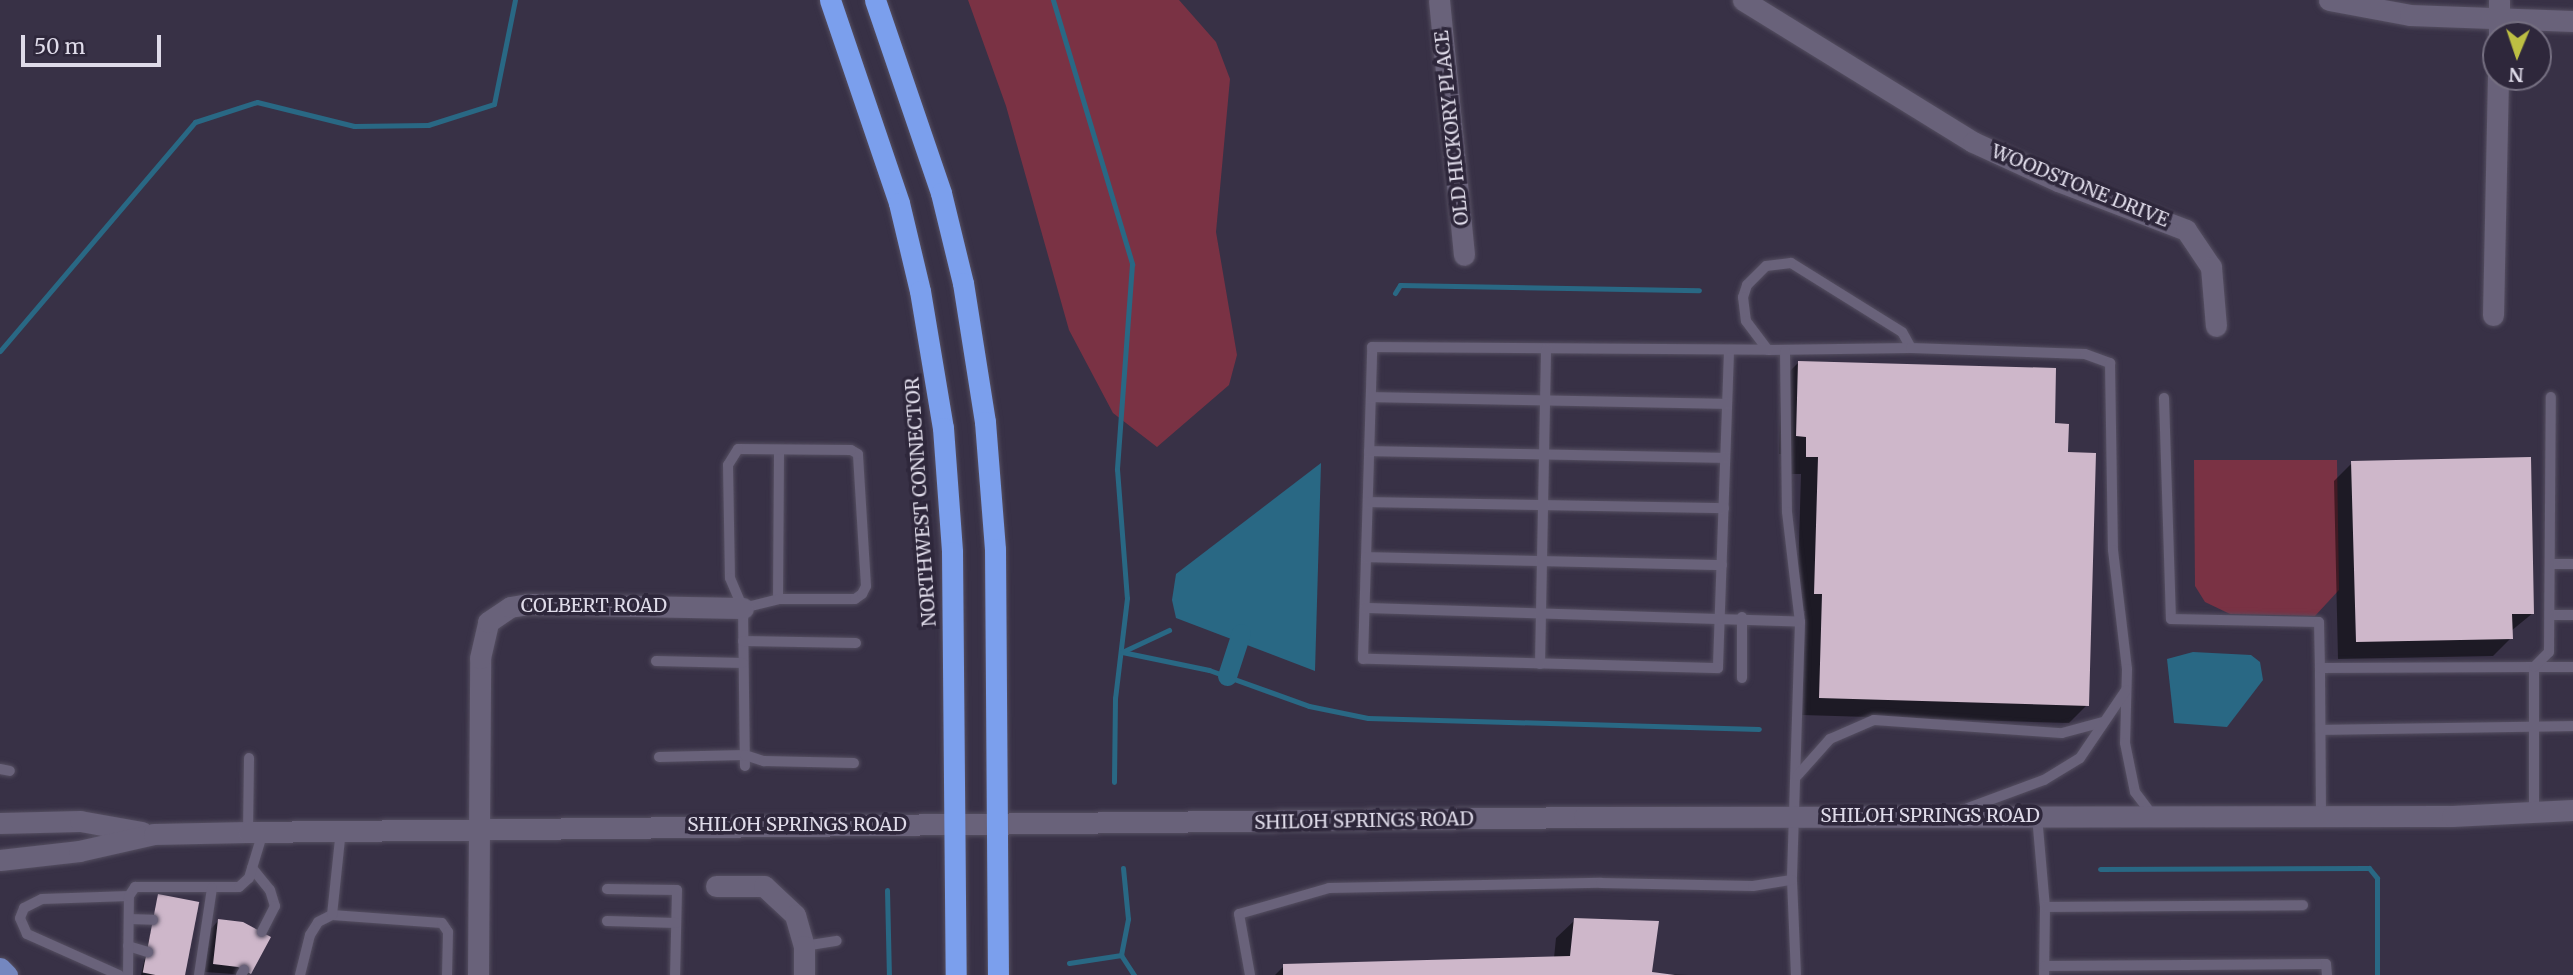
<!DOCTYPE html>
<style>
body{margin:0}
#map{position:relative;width:2573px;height:975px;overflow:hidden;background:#383146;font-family:Merriweather,serif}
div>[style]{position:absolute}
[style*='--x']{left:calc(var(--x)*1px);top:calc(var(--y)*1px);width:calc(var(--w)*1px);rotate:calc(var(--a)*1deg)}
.green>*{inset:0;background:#7a3244}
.water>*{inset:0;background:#296884}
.shadow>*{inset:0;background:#0007}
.stream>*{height:5px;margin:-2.5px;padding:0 2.5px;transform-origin:2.5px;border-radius:2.5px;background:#296884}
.canal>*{height:19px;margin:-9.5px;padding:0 9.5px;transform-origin:9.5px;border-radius:9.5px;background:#296884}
.building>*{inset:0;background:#ceb7ca;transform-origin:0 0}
.roads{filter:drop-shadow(0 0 2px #554f61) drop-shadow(0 0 2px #554f61)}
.lane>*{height:10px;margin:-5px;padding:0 5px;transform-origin:5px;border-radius:5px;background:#69627a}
.street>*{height:21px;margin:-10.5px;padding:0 10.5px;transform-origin:10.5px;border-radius:10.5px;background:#69627a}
.secondary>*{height:21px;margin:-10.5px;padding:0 10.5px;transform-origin:10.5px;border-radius:10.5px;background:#69627a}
.primary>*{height:21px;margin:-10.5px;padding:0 10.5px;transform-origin:10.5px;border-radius:10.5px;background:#7487bf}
.highway>*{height:21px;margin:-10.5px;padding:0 10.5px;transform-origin:10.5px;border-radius:10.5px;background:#7b9fed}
span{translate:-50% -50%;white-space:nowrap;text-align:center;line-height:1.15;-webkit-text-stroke:7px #2e273b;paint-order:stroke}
.street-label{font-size:19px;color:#dfdbe9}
.north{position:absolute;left:2482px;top:21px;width:70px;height:70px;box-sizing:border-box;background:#2e273b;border:2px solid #756f81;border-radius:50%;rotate:182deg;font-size:19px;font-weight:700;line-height:28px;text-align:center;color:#dfdbe9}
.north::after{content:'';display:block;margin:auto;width:24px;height:32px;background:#bdbf43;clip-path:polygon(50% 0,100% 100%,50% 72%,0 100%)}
.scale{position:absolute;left:21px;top:35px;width:140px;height:32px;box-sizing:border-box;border:4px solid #dfdbe9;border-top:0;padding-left:9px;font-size:21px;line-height:24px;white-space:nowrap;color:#dfdbe9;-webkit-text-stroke:5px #2e273b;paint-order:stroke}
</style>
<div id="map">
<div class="green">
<div style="clip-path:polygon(968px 0,1179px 0,1216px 42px,1230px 79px,1216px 232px,1237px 355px,1229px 385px,1157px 447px,1113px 413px,1069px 330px,1006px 106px)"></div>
<div style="clip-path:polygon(2194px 460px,2337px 460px,2339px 590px,2315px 616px,2230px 614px,2205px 602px,2195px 586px)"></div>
</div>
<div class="water">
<div style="clip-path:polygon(1321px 463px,1315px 671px,1176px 618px,1172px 600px,1176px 574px)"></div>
<div style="clip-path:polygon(2193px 652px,2251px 655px,2260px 662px,2263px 680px,2227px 727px,2174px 723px,2167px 659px)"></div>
</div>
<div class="shadow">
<div style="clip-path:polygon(1799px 362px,2053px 425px,2066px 454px,2087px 705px,2069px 723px,1802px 715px,1805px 611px,1797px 611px,1801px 474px,1788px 474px,1789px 454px,1779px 454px,1781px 380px)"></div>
<div style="clip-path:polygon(2352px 463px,2533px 613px,2511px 631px,2511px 638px,2493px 656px,2338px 659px,2334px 481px)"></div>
<div style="clip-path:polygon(159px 896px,197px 903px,184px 975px,141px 975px)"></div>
<div style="clip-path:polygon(1575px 920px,1650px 974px,1689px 975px,1275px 975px,1284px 966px,1554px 958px,1556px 938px)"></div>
<div style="clip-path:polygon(218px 921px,250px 973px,247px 975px,205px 972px,210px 930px)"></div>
</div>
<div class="stream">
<div style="--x:1053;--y:0;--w:276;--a:73.3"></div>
<div style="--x:1132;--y:264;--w:206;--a:94.2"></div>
<div style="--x:1117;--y:469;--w:129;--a:85.6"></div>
<div style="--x:1127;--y:598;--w:101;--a:96.8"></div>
<div style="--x:1115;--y:698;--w:84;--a:90.7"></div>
<div style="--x:1395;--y:293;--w:9;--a:-58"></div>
<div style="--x:1400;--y:285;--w:299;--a:1"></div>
<div style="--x:0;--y:351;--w:301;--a:-49.6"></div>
<div style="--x:195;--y:122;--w:65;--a:-17.9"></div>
<div style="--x:257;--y:102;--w:100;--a:13.9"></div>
<div style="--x:354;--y:126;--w:74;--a:-0.8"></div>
<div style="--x:428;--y:125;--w:69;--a:-17.7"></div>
<div style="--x:494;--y:104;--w:106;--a:-78.6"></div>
<div style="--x:1122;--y:652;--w:89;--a:11.7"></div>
<div style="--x:1209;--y:670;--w:106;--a:19.8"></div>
<div style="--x:1309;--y:706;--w:60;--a:11.5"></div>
<div style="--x:1368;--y:718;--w:391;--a:1.6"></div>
<div style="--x:1122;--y:652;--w:52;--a:-25.1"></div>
<div style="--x:1123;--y:868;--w:51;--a:84.4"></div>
<div style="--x:1128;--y:919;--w:37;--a:101"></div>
<div style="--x:1121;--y:955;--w:24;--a:57"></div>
<div style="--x:2100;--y:869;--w:269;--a:-0.2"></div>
<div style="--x:2369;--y:868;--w:13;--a:51"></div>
<div style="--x:2377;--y:878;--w:97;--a:90"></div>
<div style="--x:887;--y:890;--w:85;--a:88.7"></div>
<div style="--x:1069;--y:963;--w:53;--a:-8.7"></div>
</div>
<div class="canal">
<div style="--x:1227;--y:676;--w:45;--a:-72"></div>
</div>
<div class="building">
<div style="clip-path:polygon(1798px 361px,2056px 368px,2055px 423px,2069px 424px,2068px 452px,2096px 453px,2089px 706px,1819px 698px,1822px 594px,1814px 594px,1818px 457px,1806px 457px,1806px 437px,1796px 436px)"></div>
<div style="clip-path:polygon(2531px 457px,2534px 614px,2512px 614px,2513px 639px,2356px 642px,2351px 461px)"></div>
<div style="left:158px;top:894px;width:42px;height:80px;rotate:11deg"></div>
<div style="clip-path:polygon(1574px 918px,1659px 921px,1652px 972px,1675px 975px,1283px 975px,1283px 964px,1570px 956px)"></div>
<div style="clip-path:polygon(218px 919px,243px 922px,271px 937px,251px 974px,238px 967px,213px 964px)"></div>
</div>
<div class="roads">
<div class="lane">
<div style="--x:1911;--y:348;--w:18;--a:-119"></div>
<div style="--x:1902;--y:332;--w:131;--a:-148.1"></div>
<div style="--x:1791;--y:263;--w:25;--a:173"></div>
<div style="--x:1766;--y:266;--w:27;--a:135"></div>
<div style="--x:1747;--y:285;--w:13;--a:108"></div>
<div style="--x:1743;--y:297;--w:24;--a:83"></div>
<div style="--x:1746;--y:321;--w:36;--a:53"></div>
<div style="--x:1768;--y:350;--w:143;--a:-0.8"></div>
<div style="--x:1911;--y:348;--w:174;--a:2"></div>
<div style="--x:2085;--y:354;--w:27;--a:20"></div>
<div style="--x:2110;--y:363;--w:187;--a:89.1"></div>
<div style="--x:2113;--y:550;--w:120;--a:83.3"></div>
<div style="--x:2127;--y:669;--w:74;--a:91.5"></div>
<div style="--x:2125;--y:743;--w:50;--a:78.5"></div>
<div style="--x:2135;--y:792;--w:30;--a:53"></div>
<div style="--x:1729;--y:351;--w:317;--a:92"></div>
<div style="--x:1718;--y:668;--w:355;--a:-178.5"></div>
<div style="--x:1363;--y:659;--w:312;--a:-88.3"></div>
<div style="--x:1372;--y:347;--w:396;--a:0.4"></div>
<div style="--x:1785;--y:351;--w:161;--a:89.3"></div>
<div style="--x:1787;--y:512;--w:111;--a:83.3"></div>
<div style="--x:1800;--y:622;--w:258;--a:91.8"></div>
<div style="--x:1792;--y:880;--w:95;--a:87.6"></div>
<div style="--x:1371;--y:397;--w:356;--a:1.1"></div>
<div style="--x:2164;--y:398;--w:221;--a:88.2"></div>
<div style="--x:2171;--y:619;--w:148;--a:1.2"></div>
<div style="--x:2319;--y:622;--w:46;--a:88.8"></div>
<div style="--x:1369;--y:451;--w:356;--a:1.1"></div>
<div style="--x:1368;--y:502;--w:356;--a:1"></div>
<div style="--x:1366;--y:557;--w:356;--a:1.3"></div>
<div style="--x:2552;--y:564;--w:21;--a:0"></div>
<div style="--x:778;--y:599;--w:149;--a:-89.6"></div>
<div style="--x:743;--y:608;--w:36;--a:-14"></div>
<div style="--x:778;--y:599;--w:77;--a:0"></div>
<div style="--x:855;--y:599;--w:9;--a:-36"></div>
<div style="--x:862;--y:594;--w:9;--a:-63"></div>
<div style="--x:866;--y:586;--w:132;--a:-93.5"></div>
<div style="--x:858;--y:454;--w:8;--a:-150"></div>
<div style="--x:851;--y:450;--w:113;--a:-179.5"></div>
<div style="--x:738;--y:449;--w:19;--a:122"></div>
<div style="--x:728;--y:465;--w:113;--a:89"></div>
<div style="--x:730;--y:578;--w:33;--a:67"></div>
<div style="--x:743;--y:608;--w:158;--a:89.3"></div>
<div style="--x:1365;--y:608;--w:435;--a:1.8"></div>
<div style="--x:2552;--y:615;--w:21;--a:0"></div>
<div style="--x:743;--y:641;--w:113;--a:1"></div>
<div style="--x:656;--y:661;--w:87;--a:1.3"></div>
<div style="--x:1540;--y:664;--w:315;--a:-88.9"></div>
<div style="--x:1742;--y:678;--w:61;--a:-90"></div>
<div style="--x:2321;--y:730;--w:252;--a:-0.9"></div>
<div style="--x:659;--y:757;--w:86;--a:-1.3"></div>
<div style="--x:745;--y:755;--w:20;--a:18"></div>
<div style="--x:764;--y:761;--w:90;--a:1.3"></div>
<div style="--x:0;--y:769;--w:10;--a:11"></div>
<div style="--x:1797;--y:776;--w:50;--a:-48.3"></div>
<div style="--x:1830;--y:739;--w:48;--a:-23.4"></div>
<div style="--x:1874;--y:720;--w:188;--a:4"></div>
<div style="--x:2062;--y:733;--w:42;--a:-15"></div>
<div style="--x:2534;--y:810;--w:143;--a:-90"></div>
<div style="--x:2534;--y:667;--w:39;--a:0"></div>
<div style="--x:1960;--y:811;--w:90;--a:-20.3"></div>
<div style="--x:2044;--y:780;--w:42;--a:-31.4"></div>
<div style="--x:2080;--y:758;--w:82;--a:-55.9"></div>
<div style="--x:2037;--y:816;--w:91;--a:85"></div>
<div style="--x:2045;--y:907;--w:68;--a:90.8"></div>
<div style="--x:2321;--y:817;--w:149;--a:-90.4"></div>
<div style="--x:2320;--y:668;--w:214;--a:-0.3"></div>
<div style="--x:2534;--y:667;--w:21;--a:-45"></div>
<div style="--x:2549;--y:652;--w:255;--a:-89.6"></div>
<div style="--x:248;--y:832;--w:74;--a:-89.2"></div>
<div style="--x:252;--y:868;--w:28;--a:51"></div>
<div style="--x:270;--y:890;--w:17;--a:73"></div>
<div style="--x:275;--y:906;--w:29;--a:117"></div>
<div style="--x:607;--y:889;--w:70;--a:0.8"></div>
<div style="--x:677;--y:890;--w:85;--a:91.3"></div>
<div style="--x:2045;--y:907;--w:258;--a:-0.4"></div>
<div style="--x:332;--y:915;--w:110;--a:4.2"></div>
<div style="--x:442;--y:923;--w:11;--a:56"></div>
<div style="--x:448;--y:932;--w:43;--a:91.3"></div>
<div style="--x:129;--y:919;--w:24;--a:2"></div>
<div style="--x:607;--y:921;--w:69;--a:1.7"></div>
<div style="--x:128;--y:946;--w:21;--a:17"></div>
<div style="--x:804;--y:946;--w:33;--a:-9"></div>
<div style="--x:2045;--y:966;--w:281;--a:-0.4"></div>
<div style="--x:2326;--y:964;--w:11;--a:85"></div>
<div style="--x:119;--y:975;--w:101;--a:-156"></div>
<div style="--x:27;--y:934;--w:17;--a:-114"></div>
<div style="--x:20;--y:918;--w:11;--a:-68"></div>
<div style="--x:24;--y:908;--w:20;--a:-27"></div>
<div style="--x:42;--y:899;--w:87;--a:-2"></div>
<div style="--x:128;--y:975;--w:79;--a:-89.3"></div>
<div style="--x:129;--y:896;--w:11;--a:-56"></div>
<div style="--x:135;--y:887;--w:104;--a:0"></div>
<div style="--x:239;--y:887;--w:13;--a:-42"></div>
<div style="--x:249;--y:878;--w:48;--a:-73.1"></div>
<div style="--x:199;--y:975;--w:88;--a:-81.5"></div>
<div style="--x:241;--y:975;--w:6;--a:-59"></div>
<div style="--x:300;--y:975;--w:41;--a:-76"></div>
<div style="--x:310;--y:935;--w:15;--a:-58"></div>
<div style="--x:318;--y:922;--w:16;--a:-27"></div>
<div style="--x:332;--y:915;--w:85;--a:-84"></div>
<div style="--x:1250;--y:975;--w:62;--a:-100.2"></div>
<div style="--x:1239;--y:914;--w:94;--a:-16.1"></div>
<div style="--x:1329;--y:888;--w:272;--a:-1.1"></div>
<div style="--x:1601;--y:883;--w:152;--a:1.1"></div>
<div style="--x:1753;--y:886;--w:39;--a:-9"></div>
</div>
<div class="street">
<div style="--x:1439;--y:0;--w:256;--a:84.4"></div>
<div style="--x:1743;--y:0;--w:270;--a:31.7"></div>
<div style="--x:1973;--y:142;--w:94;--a:24.6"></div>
<div style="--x:2058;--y:181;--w:137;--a:20.9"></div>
<div style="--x:2186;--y:230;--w:45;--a:56"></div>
<div style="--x:2211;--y:267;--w:59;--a:85.2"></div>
<div style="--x:2329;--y:0;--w:82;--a:10.5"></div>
<div style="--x:2410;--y:15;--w:163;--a:2.1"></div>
<div style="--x:2499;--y:35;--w:35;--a:-90"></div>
<div style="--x:2493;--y:315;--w:238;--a:-88.8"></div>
<div style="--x:716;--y:886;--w:48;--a:0"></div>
<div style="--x:764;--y:886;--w:42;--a:43.1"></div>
<div style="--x:795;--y:915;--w:32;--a:74"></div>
<div style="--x:804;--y:946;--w:29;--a:90"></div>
<div style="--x:478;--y:975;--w:317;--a:-89.6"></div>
<div style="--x:480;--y:658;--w:37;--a:-77"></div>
<div style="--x:488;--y:622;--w:27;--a:-34"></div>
<div style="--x:510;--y:607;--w:18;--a:-9"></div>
<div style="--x:528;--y:604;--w:215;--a:1.1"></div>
</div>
<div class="secondary">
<div style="--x:0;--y:823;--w:80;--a:-1.4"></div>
<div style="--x:80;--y:821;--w:63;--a:10.1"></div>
<div style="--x:0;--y:860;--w:80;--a:-6.5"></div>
<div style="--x:79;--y:851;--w:77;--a:-12.8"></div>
<div style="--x:154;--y:834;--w:94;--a:-1.2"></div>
<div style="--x:248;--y:832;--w:1336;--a:-0.64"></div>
<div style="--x:1584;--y:817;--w:868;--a:-0.07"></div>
<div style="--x:2452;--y:816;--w:121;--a:-2.8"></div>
</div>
<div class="primary">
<div style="--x:0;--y:968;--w:10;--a:45"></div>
</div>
<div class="highway">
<div style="--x:830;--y:0;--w:214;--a:71.2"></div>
<div style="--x:899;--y:203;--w:90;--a:76.6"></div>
<div style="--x:920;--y:291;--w:139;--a:80.5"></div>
<div style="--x:943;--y:428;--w:124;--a:85.8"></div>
<div style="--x:952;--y:552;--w:423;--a:89.5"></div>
<div style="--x:875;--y:0;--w:204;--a:71.1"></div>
<div style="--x:941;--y:193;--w:93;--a:76.3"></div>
<div style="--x:963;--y:283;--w:141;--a:81"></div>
<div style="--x:985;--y:422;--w:127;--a:85.5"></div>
<div style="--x:995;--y:549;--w:426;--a:89.6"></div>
</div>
</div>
<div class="street-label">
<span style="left:1452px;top:128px;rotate:-96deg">OLD HICKORY PLACE</span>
<span style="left:2080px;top:186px;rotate:22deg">WOODSTONE DRIVE</span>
<span style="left:921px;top:502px;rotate:-94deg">NORTHWEST CONNECTOR</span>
<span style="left:594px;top:606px">COLBERT ROAD</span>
<span style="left:1930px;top:816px">SHILOH SPRINGS ROAD</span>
<span style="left:1364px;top:821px;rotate:-1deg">SHILOH SPRINGS ROAD</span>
<span style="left:797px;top:825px">SHILOH SPRINGS ROAD</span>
</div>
<div class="north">N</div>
<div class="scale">50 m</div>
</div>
